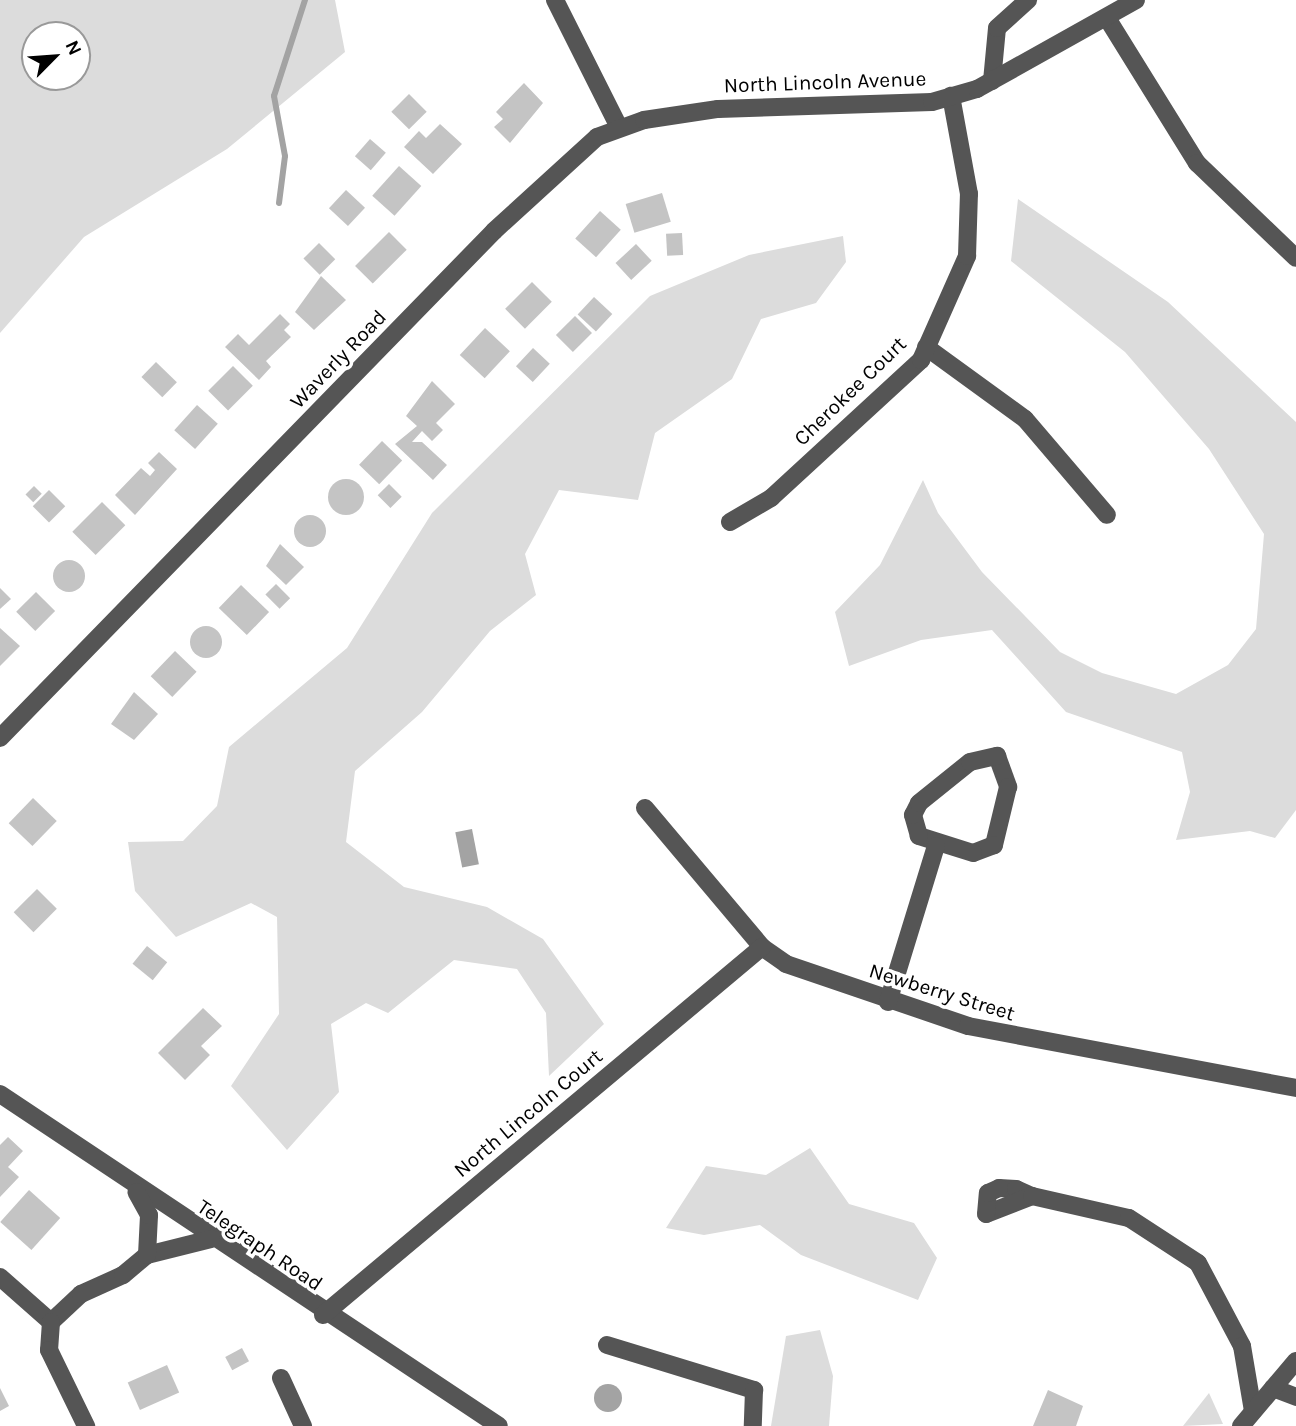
<!DOCTYPE html>
<style>
body{margin:0}
#map{position:relative;width:1296px;height:1426px;overflow:hidden;background:#fff;font-family:Karla,sans-serif}
div>[style]{position:absolute}
[style*='--x']{left:calc(var(--x)*1px);top:calc(var(--y)*1px);width:calc(var(--w)*1px);rotate:calc(var(--a)*1deg)}
.green>*{inset:0;background:#dcdcdc}
.water>*{inset:0;background:#a3a3a3;transform-origin:0 0}
.round{border-radius:50%}
.stream>*{height:6px;margin:-3px;padding:0 3px;transform-origin:3px;border-radius:3px;background:#a3a3a3}
.building>*{inset:0;background:#c4c4c4;transform-origin:0 0}
.minor>*{height:18px;margin:-9px;padding:0 9px;transform-origin:9px;border-radius:9px;background:#555}
span{translate:-50% -50%;white-space:nowrap;text-align:center;line-height:1.15;-webkit-text-stroke:7px #fff;paint-order:stroke}
.street-label{font-size:21px;color:#000}
.north{position:absolute;left:21px;top:21px;width:70px;height:70px;box-sizing:border-box;background:#fff;border:2px solid #999;border-radius:50%;rotate:65deg;font-size:19px;font-weight:700;line-height:28px;text-align:center;color:#000}
.north::after{content:'';display:block;margin:auto;width:24px;height:32px;background:#000;clip-path:polygon(50% 0,100% 100%,50% 72%,0 100%)}
</style>
<div id="map">
<div class="green">
<div style="clip-path:polygon(evenodd,0 0,335px 0,345px 52px,227px 149px,84px 237px,0 333px,0 0,35px 35px,77px 35px,77px 77px,35px 77px,35px 35px)"></div>
<div style="clip-path:polygon(1018px 199px,1168px 302px,1296px 422px,1296px 810px,1275px 838px,1250px 831px,1176px 840px,1190px 792px,1182px 752px,1066px 712px,992px 630px,921px 640px,849px 666px,835px 612px,880px 565px,923px 480px,938px 513px,982px 572px,1060px 652px,1102px 673px,1176px 694px,1228px 665px,1256px 629px,1264px 534px,1209px 449px,1125px 352px,1011px 261px)"></div>
<div style="clip-path:polygon(843px 236px,846px 262px,816px 303px,761px 319px,732px 379px,655px 433px,638px 500px,559px 490px,525px 554px,536px 595px,490px 631px,422px 712px,355px 771px,346px 842px,404px 887px,487px 907px,543px 939px,604px 1024px,549px 1076px,546px 1013px,517px 969px,454px 960px,388px 1013px,366px 1003px,331px 1024px,339px 1092px,287px 1150px,231px 1086px,279px 1014px,277px 917px,251px 903px,176px 937px,135px 891px,128px 842px,183px 841px,217px 806px,229px 747px,347px 648px,432px 513px,650px 296px,749px 255px)"></div>
<div style="clip-path:polygon(810px 1148px,849px 1204px,914px 1223px,937px 1258px,918px 1300px,801px 1255px,760px 1225px,704px 1235px,666px 1228px,706px 1166px,766px 1175px)"></div>
<div style="clip-path:polygon(820px 1330px,833px 1376px,829px 1426px,771px 1426px,786px 1336px)"></div>
<div style="clip-path:polygon(1209px 1393px,1223px 1424px,1183px 1426px)"></div>
</div>
<div class="water">
<div style="left:472px;top:829px;width:36px;height:17px;rotate:79deg"></div>
<div class="round" style="left:594px;top:1384px;width:28px;height:28px"></div>
</div>
<div class="stream">
<div style="--x:279;--y:203;--w:47;--a:-82.7"></div>
<div style="--x:285;--y:156;--w:61;--a:-100.4"></div>
<div style="--x:274;--y:96;--w:101;--a:-72.1"></div>
</div>
<div class="building">
<div style="clip-path:polygon(524px 83px,543px 103px,510px 143px,494px 127px,503px 119px,496px 112px)"></div>
<div style="left:409px;top:94px;width:25px;height:25px;rotate:45deg"></div>
<div style="clip-path:polygon(440px 124px,462px 144px,433px 174px,404px 147px,419px 131px,426px 138px)"></div>
<div style="left:370px;top:139px;width:21px;height:23px;rotate:41deg"></div>
<div style="left:399px;top:166px;width:30px;height:40px;rotate:42deg"></div>
<div style="left:346px;top:190px;width:26px;height:25px;rotate:43deg"></div>
<div style="left:662px;top:193px;width:30px;height:38px;rotate:73deg"></div>
<div style="left:600px;top:211px;width:28px;height:37px;rotate:42deg"></div>
<div style="left:389px;top:232px;width:25px;height:48px;rotate:45deg"></div>
<div style="left:682px;top:233px;width:22px;height:16px;rotate:87deg"></div>
<div style="left:319px;top:243px;width:23px;height:22px;rotate:45deg"></div>
<div style="left:636px;top:244px;width:23px;height:28px;rotate:47deg"></div>
<div style="clip-path:polygon(321px 276px,346px 300px,314px 330px,295px 312px)"></div>
<div style="left:532px;top:282px;width:28px;height:38px;rotate:45deg"></div>
<div style="left:594px;top:297px;width:25px;height:24px;rotate:43deg"></div>
<div style="clip-path:polygon(280px 314px,290px 324px,284px 330px,291px 337px,266px 361px,271px 367px,259px 380px,225px 347px,238px 334px,249px 345px)"></div>
<div style="left:575px;top:316px;width:24px;height:27px;rotate:45deg"></div>
<div style="left:485px;top:328px;width:34px;height:37px;rotate:43deg"></div>
<div style="left:533px;top:348px;width:23px;height:25px;rotate:43deg"></div>
<div style="left:156px;top:362px;width:29px;height:21px;rotate:44deg"></div>
<div style="left:233px;top:366px;width:28px;height:35px;rotate:45deg"></div>
<div style="clip-path:polygon(432px 381px,455px 404px,436px 423px,443px 430px,432px 441px,422px 431px,412px 442px,422px 442px,447px 465px,433px 480px,395px 444px,417px 426px,406px 416px)"></div>
<div style="left:197px;top:405px;width:28px;height:34px;rotate:42deg"></div>
<div style="left:382px;top:441px;width:28px;height:33px;rotate:44deg"></div>
<div style="clip-path:polygon(159px 452px,177px 469px,135px 515px,115px 495px,141px 468px,150px 476px,155px 470px,148px 463px)"></div>
<div class="round" style="left:328px;top:479px;width:36px;height:36px"></div>
<div style="left:389px;top:484px;width:18px;height:16px;rotate:45deg"></div>
<div style="left:34px;top:486px;width:11px;height:12px;rotate:45deg"></div>
<div style="left:49px;top:490px;width:23px;height:23px;rotate:45deg"></div>
<div style="left:102px;top:502px;width:33px;height:42px;rotate:45deg"></div>
<div class="round" style="left:294px;top:515px;width:32px;height:32px"></div>
<div style="clip-path:polygon(280px 544px,304px 567px,286px 585px,266px 566px)"></div>
<div class="round" style="left:53px;top:560px;width:32px;height:32px"></div>
<div style="left:276px;top:584px;width:20px;height:15px;rotate:45deg"></div>
<div style="left:241px;top:585px;width:39px;height:32px;rotate:44deg"></div>
<div style="clip-path:polygon(0 588px,11px 599px,0 609px)"></div>
<div style="left:36px;top:592px;width:27px;height:28px;rotate:45deg"></div>
<div class="round" style="left:190px;top:626px;width:32px;height:32px"></div>
<div style="clip-path:polygon(0 628px,20px 646px,0 666px)"></div>
<div style="left:175px;top:651px;width:30px;height:35px;rotate:44deg"></div>
<div style="clip-path:polygon(134px 692px,158px 714px,134px 740px,111px 724px)"></div>
<div style="left:33px;top:798px;width:33px;height:35px;rotate:44deg"></div>
<div style="left:37px;top:889px;width:28px;height:33px;rotate:45deg"></div>
<div style="left:147px;top:946px;width:26px;height:23px;rotate:39deg"></div>
<div style="clip-path:polygon(203px 1008px,222px 1026px,201px 1046px,210px 1055px,185px 1080px,158px 1053px)"></div>
<div style="clip-path:polygon(8px 1137px,23px 1151px,8px 1167px,19px 1177px,0 1197px,0 1145px)"></div>
<div style="left:29px;top:1190px;width:42px;height:43px;rotate:42deg"></div>
<div style="left:242px;top:1348px;width:15px;height:19px;rotate:62deg"></div>
<div style="left:167px;top:1365px;width:30px;height:43px;rotate:66deg"></div>
<div style="clip-path:polygon(0 1388px,9px 1406px,0 1411px)"></div>
<div style="clip-path:polygon(1048px 1390px,1083px 1406px,1076px 1426px,1033px 1426px)"></div>
</div>
<div class="minor">
<div style="--x:555;--y:0;--w:142;--a:63.3"></div>
<div style="--x:1107;--y:18;--w:171;--a:58.2"></div>
<div style="--x:1197;--y:163;--w:137;--a:43.8"></div>
<div style="--x:992;--y:81;--w:53;--a:-84.6"></div>
<div style="--x:997;--y:28;--w:42;--a:-42.1"></div>
<div style="--x:926;--y:347;--w:122;--a:36"></div>
<div style="--x:1025;--y:419;--w:126;--a:49.5"></div>
<div style="--x:730;--y:522;--w:48;--a:-30.3"></div>
<div style="--x:771;--y:498;--w:204;--a:-42.6"></div>
<div style="--x:921;--y:360;--w:114;--a:-66.1"></div>
<div style="--x:967;--y:256;--w:62;--a:-88.2"></div>
<div style="--x:969;--y:194;--w:100;--a:-100.4"></div>
<div style="--x:0;--y:738;--w:708;--a:-45.74"></div>
<div style="--x:494;--y:231;--w:139;--a:-42.4"></div>
<div style="--x:597;--y:137;--w:50;--a:-19.9"></div>
<div style="--x:644;--y:120;--w:75;--a:-8.5"></div>
<div style="--x:718;--y:109;--w:214;--a:-1.9"></div>
<div style="--x:932;--y:102;--w:47;--a:-16.1"></div>
<div style="--x:977;--y:89;--w:182;--a:-29.2"></div>
<div style="--x:997;--y:756;--w:33;--a:70"></div>
<div style="--x:1008;--y:787;--w:60;--a:103.6"></div>
<div style="--x:994;--y:845;--w:22;--a:159"></div>
<div style="--x:973;--y:853;--w:57;--a:-162.5"></div>
<div style="--x:919;--y:836;--w:22;--a:-106"></div>
<div style="--x:913;--y:815;--w:13;--a:-63"></div>
<div style="--x:919;--y:803;--w:65;--a:-38.8"></div>
<div style="--x:970;--y:762;--w:28;--a:-13"></div>
<div style="--x:645;--y:808;--w:182;--a:49.9"></div>
<div style="--x:762;--y:947;--w:29;--a:35"></div>
<div style="--x:786;--y:964;--w:192;--a:18.8"></div>
<div style="--x:968;--y:1026;--w:334;--a:10.7"></div>
<div style="--x:888;--y:1002;--w:163;--a:-72.9"></div>
<div style="--x:0;--y:1094;--w:599;--a:33.64"></div>
<div style="--x:999;--y:1188;--w:17;--a:3"></div>
<div style="--x:1016;--y:1189;--w:17;--a:24"></div>
<div style="--x:1032;--y:1196;--w:49;--a:158.6"></div>
<div style="--x:986;--y:1214;--w:21;--a:-85"></div>
<div style="--x:988;--y:1193;--w:12;--a:-24"></div>
<div style="--x:1032;--y:1196;--w:99;--a:12.8"></div>
<div style="--x:1129;--y:1218;--w:82;--a:33.1"></div>
<div style="--x:1198;--y:1263;--w:94;--a:62.1"></div>
<div style="--x:1242;--y:1346;--w:66;--a:80.4"></div>
<div style="--x:147;--y:1255;--w:66;--a:-14"></div>
<div style="--x:0;--y:1277;--w:68;--a:41.4"></div>
<div style="--x:323;--y:1315;--w:573;--a:-39.97"></div>
<div style="--x:51;--y:1322;--w:41;--a:-43"></div>
<div style="--x:81;--y:1294;--w:46;--a:-24.3"></div>
<div style="--x:123;--y:1275;--w:31;--a:-40"></div>
<div style="--x:147;--y:1255;--w:40;--a:-87.1"></div>
<div style="--x:149;--y:1215;--w:26;--a:-119"></div>
<div style="--x:51;--y:1322;--w:28;--a:94"></div>
<div style="--x:49;--y:1350;--w:85;--a:64"></div>
<div style="--x:607;--y:1345;--w:154;--a:17"></div>
<div style="--x:754;--y:1390;--w:36;--a:92"></div>
<div style="--x:281;--y:1378;--w:53;--a:65.4"></div>
<div style="--x:1273;--y:1388;--w:25;--a:21"></div>
<div style="--x:1241;--y:1426;--w:85;--a:-49.8"></div>
</div>
<div class="street-label">
<span style="left:825px;top:82px;rotate:-2deg">North Lincoln Avenue</span>
<span style="left:338px;top:359px;rotate:-46deg">Waverly Road</span>
<span style="left:850px;top:391px;rotate:-44deg">Cherokee Court</span>
<span style="left:942px;top:992px;rotate:17deg">Newberry Street</span>
<span style="left:528px;top:1113px;rotate:-40deg">North Lincoln Court</span>
<span style="left:260px;top:1245px;rotate:34deg">Telegraph Road</span>
</div>
<div class="north">N</div>
</div>
